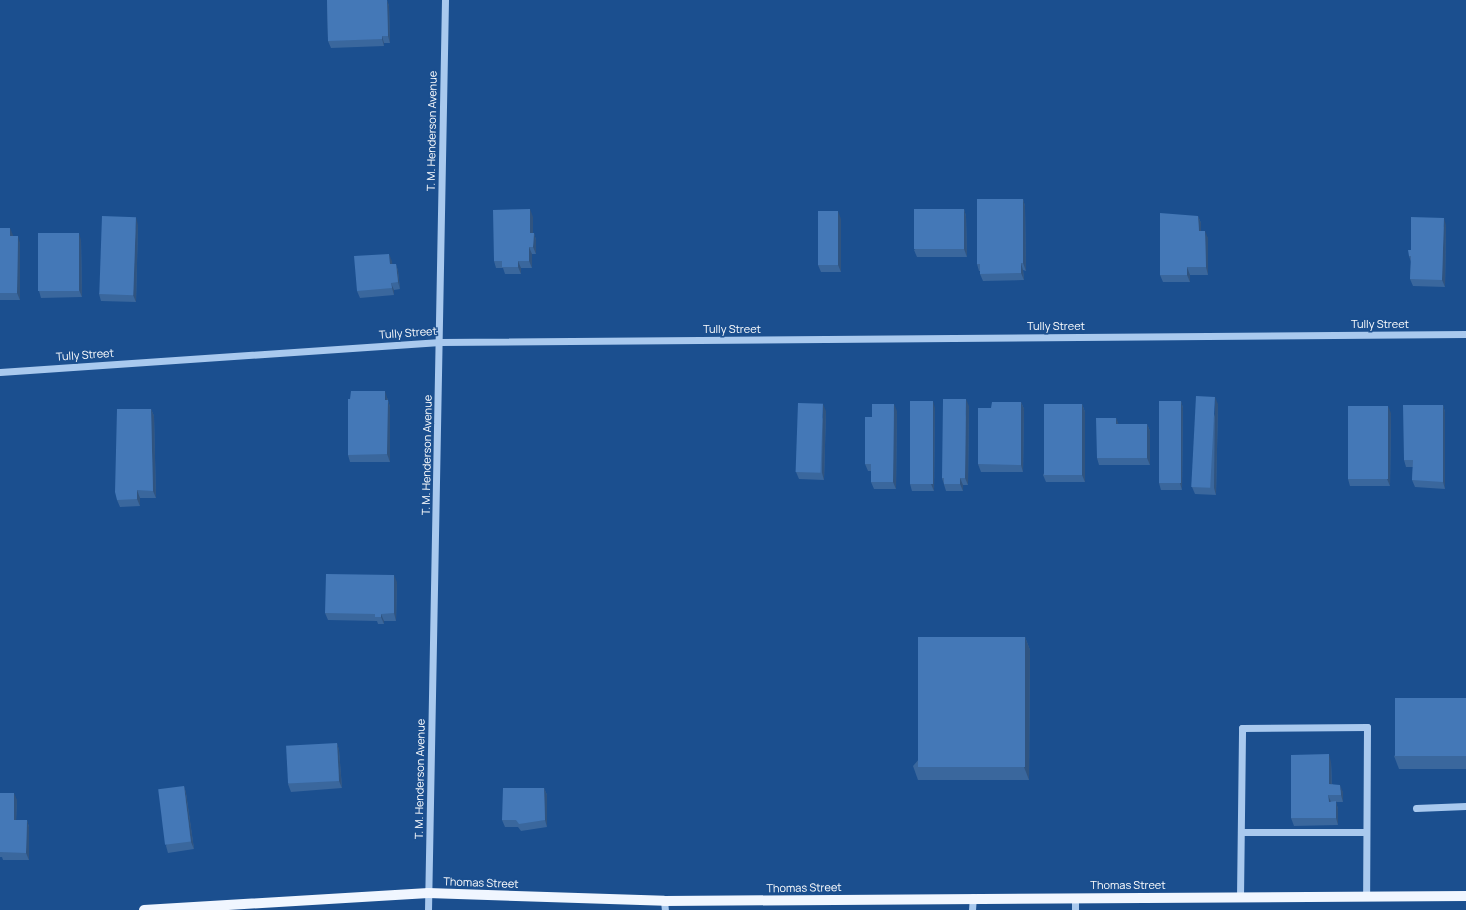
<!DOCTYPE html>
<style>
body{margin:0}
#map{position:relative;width:1466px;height:910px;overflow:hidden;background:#1b4f8f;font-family:Manrope,sans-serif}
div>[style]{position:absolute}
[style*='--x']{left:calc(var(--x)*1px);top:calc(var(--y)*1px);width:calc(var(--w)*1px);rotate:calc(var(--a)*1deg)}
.minor>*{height:7px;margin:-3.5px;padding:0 3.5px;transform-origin:3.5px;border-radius:3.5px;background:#a9c9ee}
.major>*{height:10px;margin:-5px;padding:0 5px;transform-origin:5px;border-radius:5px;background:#f0f6ff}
.wall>*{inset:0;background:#3a679d}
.shaded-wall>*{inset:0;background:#305480}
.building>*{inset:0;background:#4478b7;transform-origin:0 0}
span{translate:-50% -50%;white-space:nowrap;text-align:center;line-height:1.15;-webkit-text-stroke:3px #1b4f8f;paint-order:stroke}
.street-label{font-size:11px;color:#fff}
</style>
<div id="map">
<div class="minor">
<div style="--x:0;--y:372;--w:441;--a:-3.9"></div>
<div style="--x:440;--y:342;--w:1026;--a:-0.45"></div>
<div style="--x:1416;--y:808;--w:50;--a:-2.3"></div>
<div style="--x:1241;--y:832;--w:125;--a:0"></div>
<div style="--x:1240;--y:897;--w:169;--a:-89.3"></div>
<div style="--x:1242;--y:728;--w:125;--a:-0.5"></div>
<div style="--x:1367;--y:727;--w:169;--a:90.3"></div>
<div style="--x:664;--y:901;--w:9;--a:84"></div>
<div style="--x:428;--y:910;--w:910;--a:-88.93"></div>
<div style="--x:972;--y:910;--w:13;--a:-86"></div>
<div style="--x:1075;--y:910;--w:13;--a:-90"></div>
</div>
<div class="major">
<div style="--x:144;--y:910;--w:285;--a:-3.4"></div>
<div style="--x:428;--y:893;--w:236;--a:1.9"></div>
<div style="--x:664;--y:901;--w:802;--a:-0.36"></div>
</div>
<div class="wall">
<div style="clip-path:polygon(327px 0,387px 0,389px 6px,390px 43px,384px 43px,384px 46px,331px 48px,328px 41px)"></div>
<div style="clip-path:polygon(1023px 199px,1025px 206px,1026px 271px,1023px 270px,1024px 280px,983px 281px,980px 274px,980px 271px,979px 271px,977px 264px)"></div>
<div style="clip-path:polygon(964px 209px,966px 216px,967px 257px,917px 257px,914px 250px)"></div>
<div style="clip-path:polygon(1198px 216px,1201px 223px,1201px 231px,1208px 238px,1208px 275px,1190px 275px,1190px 282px,1163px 282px,1160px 275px)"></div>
<div style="clip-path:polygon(533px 217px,533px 233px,534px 233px,536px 240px,536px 254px,532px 254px,532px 268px,521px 268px,521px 274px,505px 274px,503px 268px,496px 268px,494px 261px)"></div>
<div style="clip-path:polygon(841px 219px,841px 272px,821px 272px,818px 265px)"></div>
<div style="clip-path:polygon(138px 225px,136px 302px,101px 301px,99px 294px)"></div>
<div style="clip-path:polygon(1446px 225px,1445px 287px,1413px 286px,1410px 279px,1411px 262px,1409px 256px,1411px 250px)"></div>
<div style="clip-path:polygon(0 228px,13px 236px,20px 243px,20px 300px,0 300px)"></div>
<div style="clip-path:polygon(81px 240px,82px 297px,41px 298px,39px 291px)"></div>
<div style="clip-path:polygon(392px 261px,392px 264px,396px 264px,398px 271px,400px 289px,394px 290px,394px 295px,360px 298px,357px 291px)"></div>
<div style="clip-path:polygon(388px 398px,388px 400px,390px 407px,390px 462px,350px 462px,348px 455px)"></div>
<div style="clip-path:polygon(1181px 401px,1183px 408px,1182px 490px,1161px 490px,1159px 483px)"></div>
<div style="clip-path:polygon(1021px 402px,1024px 409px,1023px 472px,981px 472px,978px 464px,991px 408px)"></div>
<div style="clip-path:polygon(1082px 404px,1085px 412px,1085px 482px,1046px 482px,1043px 475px)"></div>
<div style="clip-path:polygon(1218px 404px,1216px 495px,1195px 494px,1192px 487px)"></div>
<div style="clip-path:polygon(1443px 405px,1445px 412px,1445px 489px,1415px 487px,1412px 480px,1413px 467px,1406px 467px,1404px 460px)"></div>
<div style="clip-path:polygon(969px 406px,968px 485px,963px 485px,963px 491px,946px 491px,942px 478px)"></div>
<div style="clip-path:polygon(935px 408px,934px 491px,912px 491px,910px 484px)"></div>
<div style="clip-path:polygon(151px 409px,154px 416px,156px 498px,140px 498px,140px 506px,120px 507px,117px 500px)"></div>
<div style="clip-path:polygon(826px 411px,824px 480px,799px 479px,796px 472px)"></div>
<div style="clip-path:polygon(897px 411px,896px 489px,874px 489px,871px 482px,871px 471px,868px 471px,865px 464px,872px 417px)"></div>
<div style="clip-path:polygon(1391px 413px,1390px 486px,1350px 486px,1348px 479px)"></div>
<div style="clip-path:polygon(1116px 418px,1118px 424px,1147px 424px,1150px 431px,1150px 465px,1099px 465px,1097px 458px)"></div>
<div style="clip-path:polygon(397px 582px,396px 621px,384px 621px,384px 624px,378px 624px,377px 621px,328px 620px,325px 613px)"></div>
<div style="clip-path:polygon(1025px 637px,1030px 650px,1029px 780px,918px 780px,913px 766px)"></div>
<div style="clip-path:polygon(1466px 698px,1466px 769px,1399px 769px,1394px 756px)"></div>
<div style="clip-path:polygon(337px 743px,339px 750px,342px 788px,291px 792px,288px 784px)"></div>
<div style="clip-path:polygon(1331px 762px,1332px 784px,1343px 792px,1343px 802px,1336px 802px,1338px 809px,1338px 825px,1294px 826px,1291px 818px)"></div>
<div style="clip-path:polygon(184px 786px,186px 793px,194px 849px,168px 853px,166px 846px)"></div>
<div style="clip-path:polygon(544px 788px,547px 795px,547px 827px,521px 831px,518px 827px,505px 827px,502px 820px)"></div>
<div style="clip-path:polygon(0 793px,17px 800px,16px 820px,27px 820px,29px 827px,29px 860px,3px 860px,2px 857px,0 857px)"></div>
</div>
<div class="shaded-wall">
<div style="clip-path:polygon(387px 0,389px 6px,390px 43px,388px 36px)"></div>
<div style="clip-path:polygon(382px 36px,384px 43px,384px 46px,382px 39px)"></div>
<div style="clip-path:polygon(1023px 199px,1025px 206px,1026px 271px,1023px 263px)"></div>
<div style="clip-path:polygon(530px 209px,533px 217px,533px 240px,530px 233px)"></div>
<div style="clip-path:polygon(964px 209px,966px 216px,967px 257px,964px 249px)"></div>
<div style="clip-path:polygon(838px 211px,841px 219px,841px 272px,838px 265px)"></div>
<div style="clip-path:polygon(1198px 216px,1201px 223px,1201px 238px,1199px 231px)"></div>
<div style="clip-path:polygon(136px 217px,138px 225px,136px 302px,133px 295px)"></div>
<div style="clip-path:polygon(1444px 218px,1446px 225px,1445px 287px,1442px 280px)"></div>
<div style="clip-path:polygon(10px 228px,13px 235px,13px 243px,10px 236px)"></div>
<div style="clip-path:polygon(1205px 231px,1208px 238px,1208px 275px,1206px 267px)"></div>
<div style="clip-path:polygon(79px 233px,81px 240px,82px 297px,79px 290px)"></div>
<div style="clip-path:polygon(534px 233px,536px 240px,536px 254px,533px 247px)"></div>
<div style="clip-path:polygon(18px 236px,20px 243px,20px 300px,17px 293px)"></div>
<div style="clip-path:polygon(529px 247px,532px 254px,532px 268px,529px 261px)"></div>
<div style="clip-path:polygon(389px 254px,392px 261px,393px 271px,390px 264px)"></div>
<div style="clip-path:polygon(518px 261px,521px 268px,521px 274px,518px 267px)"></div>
<div style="clip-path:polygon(1021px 263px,1023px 270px,1024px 280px,1021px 273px)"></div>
<div style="clip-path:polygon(396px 264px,398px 271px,400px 289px,398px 282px)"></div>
<div style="clip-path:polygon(1187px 267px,1190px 275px,1190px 282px,1187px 275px)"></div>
<div style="clip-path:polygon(391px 283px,394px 290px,394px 295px,392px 288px)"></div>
<div style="clip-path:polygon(385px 391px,390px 407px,390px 462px,387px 454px)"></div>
<div style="clip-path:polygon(1215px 397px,1218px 404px,1216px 495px,1214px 488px)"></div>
<div style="clip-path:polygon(966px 399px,969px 406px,968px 485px,965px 478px)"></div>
<div style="clip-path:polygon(933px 401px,935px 408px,934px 491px,931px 484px)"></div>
<div style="clip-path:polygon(1181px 401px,1183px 408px,1182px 490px,1180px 483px)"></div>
<div style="clip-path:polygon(1021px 402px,1024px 409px,1023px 472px,1021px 465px)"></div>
<div style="clip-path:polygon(823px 404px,826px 411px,824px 480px,822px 473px)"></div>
<div style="clip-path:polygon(894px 404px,897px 411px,896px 489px,893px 482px)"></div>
<div style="clip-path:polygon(1082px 404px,1085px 412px,1085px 482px,1082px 475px)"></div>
<div style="clip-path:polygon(1443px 405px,1445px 412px,1445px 489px,1443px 482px)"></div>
<div style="clip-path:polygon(1388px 406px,1391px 413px,1390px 486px,1387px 479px)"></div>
<div style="clip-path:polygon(151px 409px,154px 416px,156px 498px,153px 491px)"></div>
<div style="clip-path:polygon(1116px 418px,1119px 425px,1116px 424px)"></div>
<div style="clip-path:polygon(1147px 424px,1150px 431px,1150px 465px,1147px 458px)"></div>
<div style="clip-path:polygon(960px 478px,963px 485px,963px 491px,960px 484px)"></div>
<div style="clip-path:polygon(137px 490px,140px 498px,140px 506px,137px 499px)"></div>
<div style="clip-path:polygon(394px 575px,397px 582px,396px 621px,394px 613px)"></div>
<div style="clip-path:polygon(381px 614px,384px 621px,384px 624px,381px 617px)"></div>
<div style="clip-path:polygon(1025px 637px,1030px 650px,1029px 780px,1024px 767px)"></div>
<div style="clip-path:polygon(337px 743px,339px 750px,342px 788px,339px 781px)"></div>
<div style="clip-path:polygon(1329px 754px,1331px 762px,1332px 792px,1329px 784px)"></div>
<div style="clip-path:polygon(1340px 785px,1343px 792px,1343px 802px,1341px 795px)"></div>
<div style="clip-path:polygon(184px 786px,186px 793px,194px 849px,191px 842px)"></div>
<div style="clip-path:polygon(544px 788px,547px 795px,547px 827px,545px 820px)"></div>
<div style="clip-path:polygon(14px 793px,17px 800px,16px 827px,14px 820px)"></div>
<div style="clip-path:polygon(1328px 795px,1331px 802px,1329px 802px)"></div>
<div style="clip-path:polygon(1336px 801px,1338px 809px,1338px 825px,1336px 818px)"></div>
<div style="clip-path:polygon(27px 820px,29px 827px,29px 860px,26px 853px)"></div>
</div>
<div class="building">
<div style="clip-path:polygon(327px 0,387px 0,388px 36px,382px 36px,382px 39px,328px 41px)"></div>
<div style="clip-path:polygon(977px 199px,1023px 199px,1023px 263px,1021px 263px,1021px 273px,980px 274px,980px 264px,977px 264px)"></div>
<div style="clip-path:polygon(530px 209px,530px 233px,534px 233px,533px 247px,529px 247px,529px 261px,518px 261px,518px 267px,502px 267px,502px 261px,494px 261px,493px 210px)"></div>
<div style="left:964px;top:209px;width:40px;height:50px;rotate:90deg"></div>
<div style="left:838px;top:211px;width:54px;height:20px;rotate:90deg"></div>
<div style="clip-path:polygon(1160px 213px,1198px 216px,1199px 231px,1205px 231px,1206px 267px,1187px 267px,1187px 275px,1160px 275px)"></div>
<div style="left:102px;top:216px;width:34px;height:78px;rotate:2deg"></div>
<div style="clip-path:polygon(1411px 217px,1444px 218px,1442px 280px,1410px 279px,1411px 256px,1409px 256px,1408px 250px,1411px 250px)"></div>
<div style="clip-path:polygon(0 228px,10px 228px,10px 236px,18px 236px,17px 293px,0 293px)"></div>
<div style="left:38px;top:233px;width:41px;height:58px"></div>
<div style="clip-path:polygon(389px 254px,390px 264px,396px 264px,398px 282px,391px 283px,392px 288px,357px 291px,354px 256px)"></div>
<div style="clip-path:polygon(351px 391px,385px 391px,385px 400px,388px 400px,387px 454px,348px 455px,348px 399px,350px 399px)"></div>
<div style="left:1196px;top:396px;width:19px;height:91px;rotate:3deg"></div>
<div style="clip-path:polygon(943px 399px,966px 399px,965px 478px,960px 478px,960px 484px,944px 484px,944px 478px,942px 478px)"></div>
<div style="left:910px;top:401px;width:23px;height:83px"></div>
<div style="left:1159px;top:401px;width:22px;height:82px"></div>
<div style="clip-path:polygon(992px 402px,1021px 402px,1021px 465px,978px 464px,978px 408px,991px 408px)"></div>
<div style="left:798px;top:403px;width:25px;height:69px;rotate:2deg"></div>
<div style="clip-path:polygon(872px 404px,894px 404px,893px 482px,871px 482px,871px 464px,865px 464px,865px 417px,872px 417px)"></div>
<div style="left:1044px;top:404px;width:38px;height:71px"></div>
<div style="clip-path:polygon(1403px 405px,1443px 405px,1443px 482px,1412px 480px,1413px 460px,1404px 460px)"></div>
<div style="left:1348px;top:406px;width:40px;height:73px"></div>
<div style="clip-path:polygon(117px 409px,151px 409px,153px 491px,137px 490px,137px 499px,117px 500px,115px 492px)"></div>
<div style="clip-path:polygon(1096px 418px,1116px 418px,1116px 424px,1147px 424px,1147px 458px,1097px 458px)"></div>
<div style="clip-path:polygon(326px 574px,394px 575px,394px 613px,381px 614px,381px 617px,375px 617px,375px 614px,325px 613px)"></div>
<div style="left:1025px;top:637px;width:130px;height:107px;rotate:90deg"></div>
<div style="left:1395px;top:698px;width:71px;height:58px"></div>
<div style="left:337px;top:743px;width:38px;height:51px;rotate:87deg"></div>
<div style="clip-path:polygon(1329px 754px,1329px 784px,1340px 785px,1341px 795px,1328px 795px,1329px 802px,1336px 801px,1336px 818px,1291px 818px,1291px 755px)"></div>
<div style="left:184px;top:786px;width:56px;height:26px;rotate:83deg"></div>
<div style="clip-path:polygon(503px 788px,544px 788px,545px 820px,519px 824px,516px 820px,502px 820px)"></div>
<div style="clip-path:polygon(0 793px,14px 793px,14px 820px,27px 820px,26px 853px,0 852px)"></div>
</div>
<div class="street-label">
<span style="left:432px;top:131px;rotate:-89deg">T. M. Henderson Avenue</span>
<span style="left:1380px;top:324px">Tully Street</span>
<span style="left:1056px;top:326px">Tully Street</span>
<span style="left:732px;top:329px">Tully Street</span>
<span style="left:408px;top:333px;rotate:-4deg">Tully Street</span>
<span style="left:85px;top:355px;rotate:-4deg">Tully Street</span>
<span style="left:427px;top:455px;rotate:-89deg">T. M. Henderson Avenue</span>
<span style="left:420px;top:779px;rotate:-89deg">T. M. Henderson Avenue</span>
<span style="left:481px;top:883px;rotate:2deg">Thomas Street</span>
<span style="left:1128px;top:885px">Thomas Street</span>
<span style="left:804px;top:888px;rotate:-1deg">Thomas Street</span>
</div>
</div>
